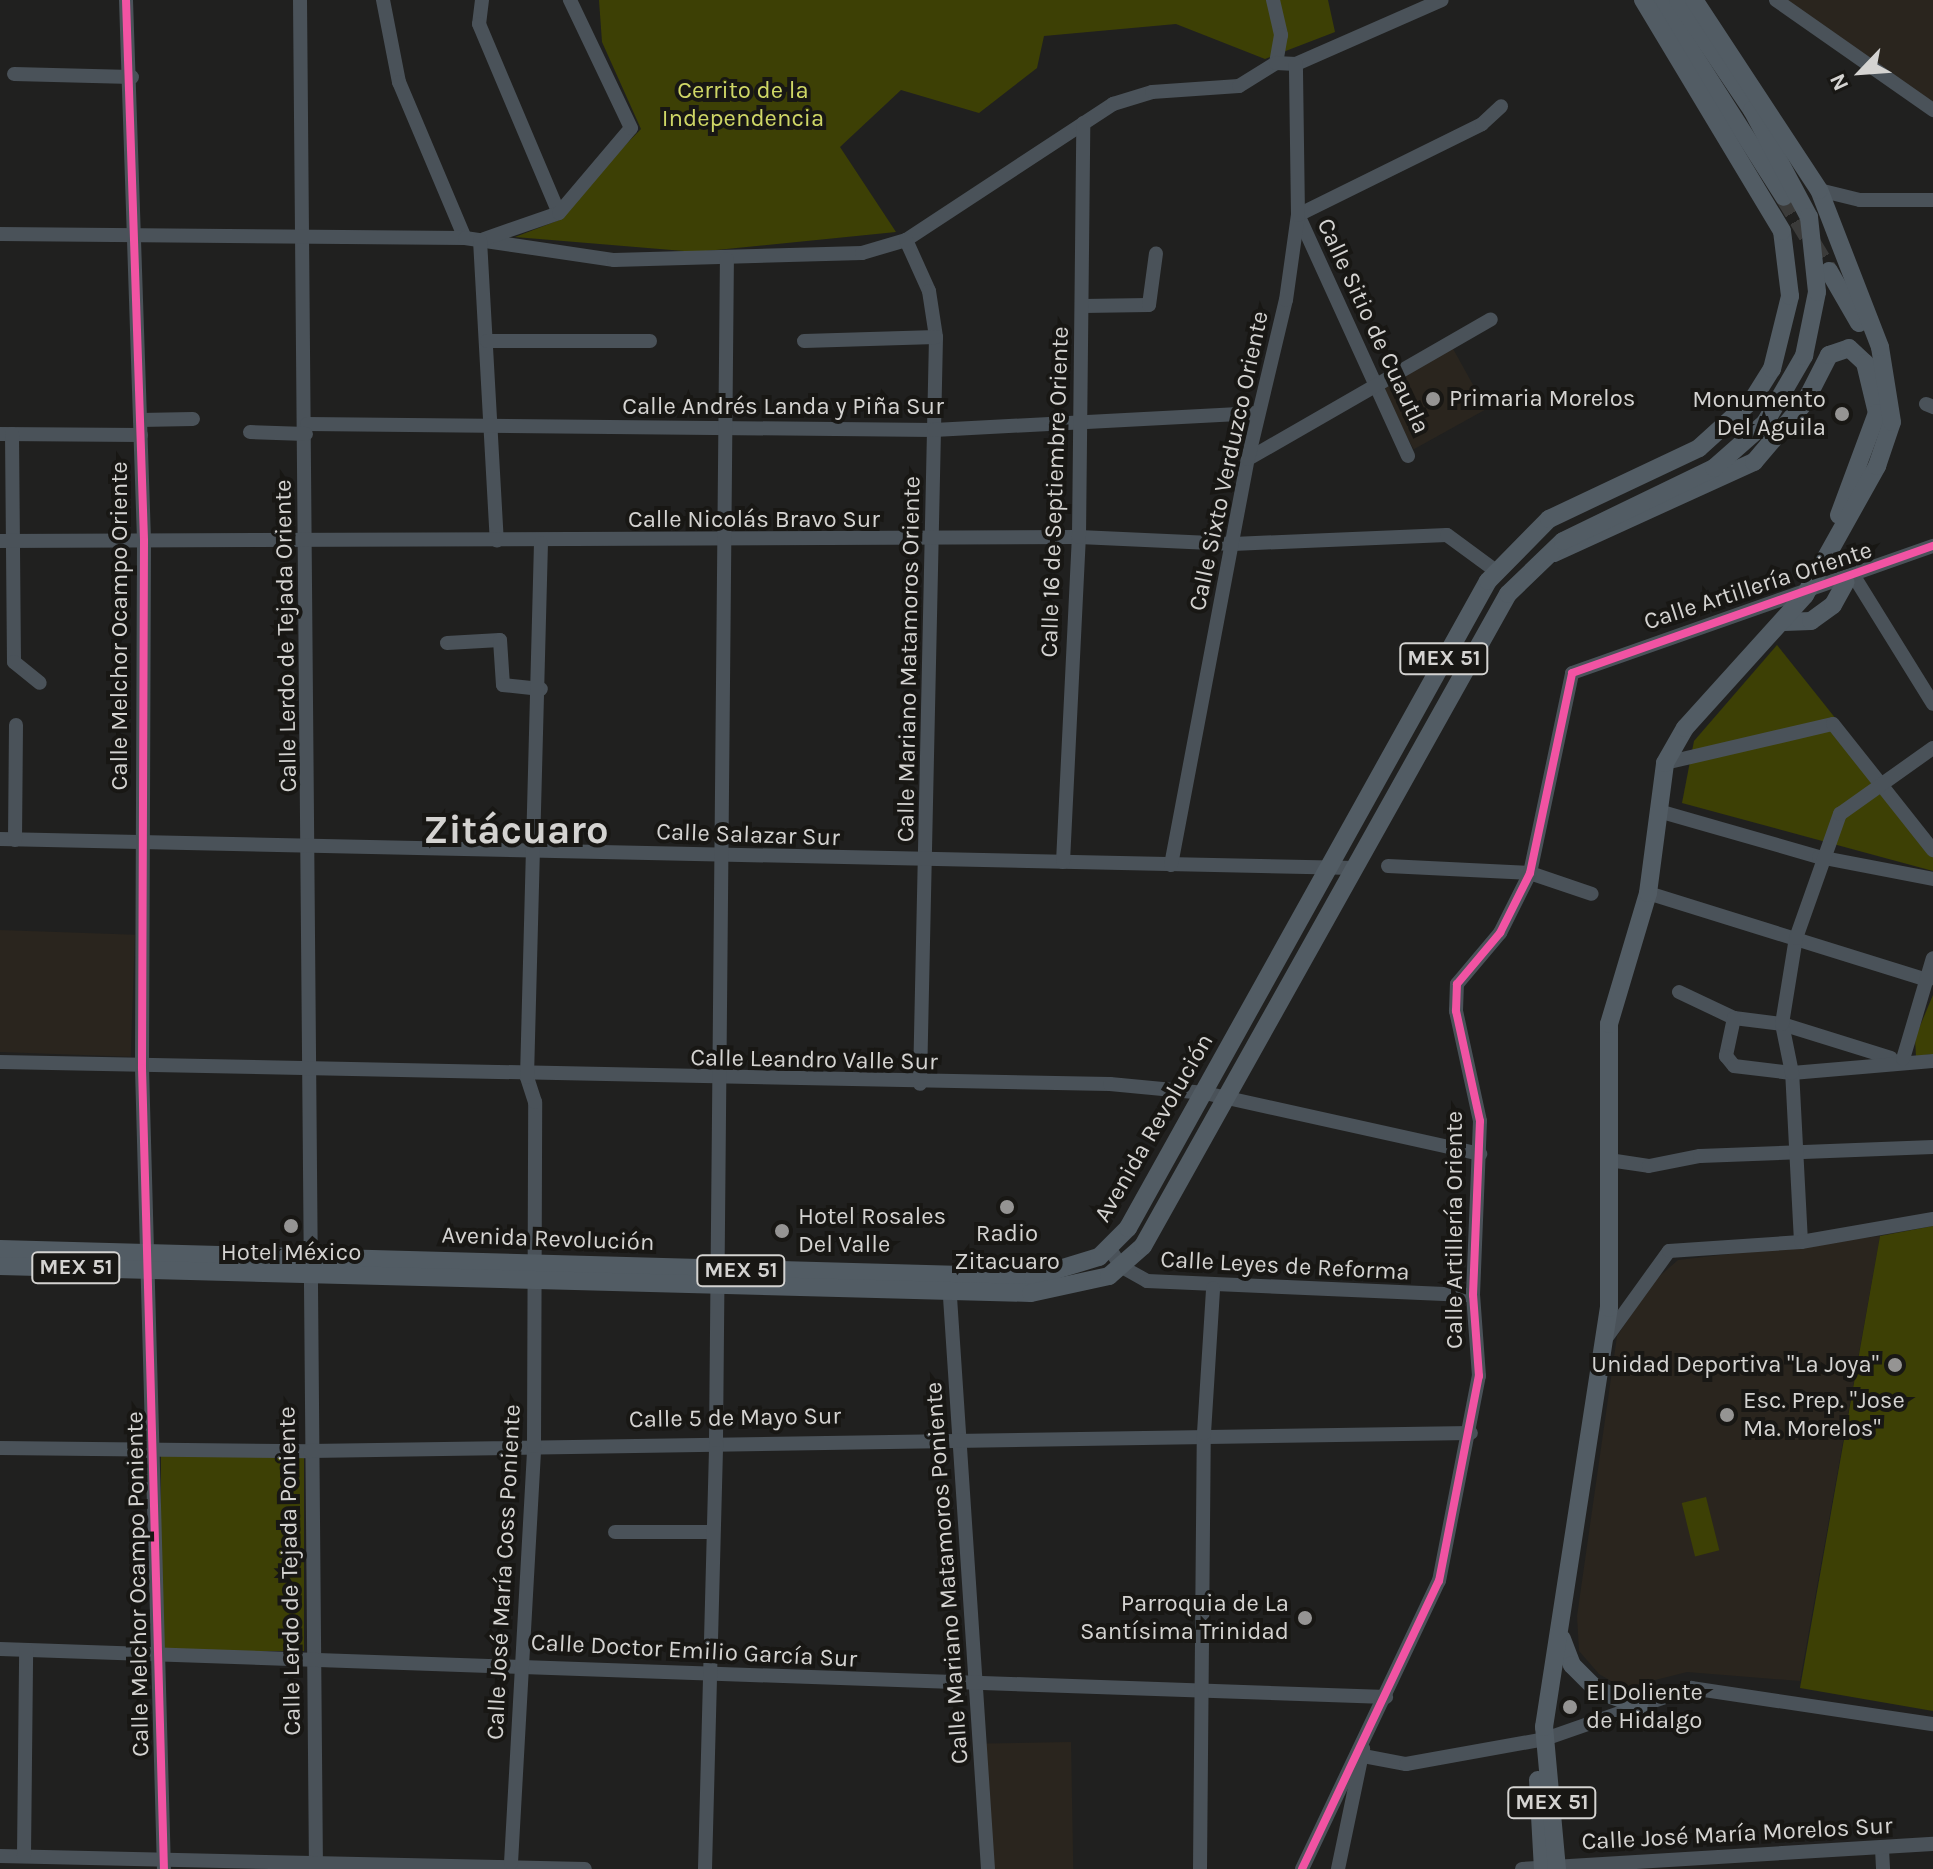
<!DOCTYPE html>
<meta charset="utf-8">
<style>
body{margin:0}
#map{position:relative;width:1933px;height:1869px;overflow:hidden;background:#20201f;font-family:Karla,sans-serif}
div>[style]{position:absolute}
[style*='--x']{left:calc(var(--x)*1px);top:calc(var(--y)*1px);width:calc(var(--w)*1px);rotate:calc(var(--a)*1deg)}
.built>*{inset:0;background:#2a251e;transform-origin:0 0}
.green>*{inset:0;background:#3d4005;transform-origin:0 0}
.major-tunnel>*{height:18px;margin-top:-9px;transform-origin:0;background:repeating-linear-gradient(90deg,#3b3b3a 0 18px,transparent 0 27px)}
.minor>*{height:14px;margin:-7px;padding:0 7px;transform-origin:7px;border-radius:7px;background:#4a5259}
.major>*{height:18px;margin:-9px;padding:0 9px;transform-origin:9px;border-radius:9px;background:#525c64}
.major-bridge>*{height:18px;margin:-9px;padding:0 9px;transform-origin:9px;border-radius:9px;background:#525c64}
.cycleway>*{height:8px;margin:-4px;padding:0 4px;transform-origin:4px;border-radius:4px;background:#f153a3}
.dots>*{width:22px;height:22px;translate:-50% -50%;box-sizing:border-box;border:4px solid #181714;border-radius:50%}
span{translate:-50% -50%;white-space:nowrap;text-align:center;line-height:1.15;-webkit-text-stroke:8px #181714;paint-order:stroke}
.shield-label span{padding:2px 6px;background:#181714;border:2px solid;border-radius:6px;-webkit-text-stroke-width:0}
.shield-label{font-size:22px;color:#d4d3d1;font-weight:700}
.park-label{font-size:24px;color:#cfd766}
.street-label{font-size:24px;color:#d4d3d1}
.poi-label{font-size:24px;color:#d4d3d1}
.left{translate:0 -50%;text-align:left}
.right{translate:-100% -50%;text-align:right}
.town-label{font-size:40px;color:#d4d3d1;font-weight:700}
.north{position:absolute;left:1821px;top:32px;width:80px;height:80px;-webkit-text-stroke:6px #181714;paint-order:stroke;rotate:245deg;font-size:22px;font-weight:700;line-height:32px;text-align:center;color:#d4d3d1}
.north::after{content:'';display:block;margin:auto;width:28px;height:36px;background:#d4d3d1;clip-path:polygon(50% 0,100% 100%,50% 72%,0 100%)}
</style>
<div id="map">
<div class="built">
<div style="clip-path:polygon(1783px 0,1933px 0,1933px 106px)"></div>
<div style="left:1452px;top:347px;width:71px;height:83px;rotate:61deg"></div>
<div style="left:0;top:930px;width:135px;height:122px;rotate:2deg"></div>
<div style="clip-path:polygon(1880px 1236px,1800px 1681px,1687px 1672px,1623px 1688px,1599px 1674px,1579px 1651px,1577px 1616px,1617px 1336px,1654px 1281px,1678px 1260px)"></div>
<div style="left:1071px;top:1742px;width:127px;height:86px;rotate:89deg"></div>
</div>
<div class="green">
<div style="clip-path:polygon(599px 0,1328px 0,1335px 32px,1265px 59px,1176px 24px,1044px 36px,1037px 68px,979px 113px,901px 90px,840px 147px,896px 232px,696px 252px,515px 237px,562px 219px,559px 213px,641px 129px,602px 42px)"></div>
<div style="clip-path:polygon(1777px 645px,1848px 734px,1933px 857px,1933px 871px,1682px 803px,1694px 741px)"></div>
<div style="clip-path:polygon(1933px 995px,1933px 1054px,1916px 1056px,1915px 1038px)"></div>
<div style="clip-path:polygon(1933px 1226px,1933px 1711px,1800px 1688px,1880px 1236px)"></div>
<div style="left:161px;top:1456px;width:143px;height:195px"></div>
<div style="left:1706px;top:1497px;width:55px;height:25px;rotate:76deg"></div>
</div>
<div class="major-tunnel">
<div style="--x:1784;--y:197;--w:87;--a:58.7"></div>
</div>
<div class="minor">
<div style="--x:126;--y:0;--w:541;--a:88.09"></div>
<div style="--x:144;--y:541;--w:527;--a:90.22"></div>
<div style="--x:142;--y:1068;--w:801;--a:88.43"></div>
<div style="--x:300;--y:0;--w:1869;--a:89.51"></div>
<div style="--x:383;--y:0;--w:84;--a:79"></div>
<div style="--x:399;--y:82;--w:169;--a:67.1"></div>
<div style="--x:482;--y:0;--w:24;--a:97"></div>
<div style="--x:479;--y:24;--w:205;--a:67.1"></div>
<div style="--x:1273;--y:0;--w:36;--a:77"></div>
<div style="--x:1281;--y:35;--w:28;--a:100"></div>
<div style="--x:1776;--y:0;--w:192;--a:35"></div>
<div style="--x:1296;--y:64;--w:159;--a:-23.7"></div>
<div style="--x:14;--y:74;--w:118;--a:1.5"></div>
<div style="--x:1819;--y:190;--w:42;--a:13.7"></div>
<div style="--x:1860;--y:200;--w:73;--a:0"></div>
<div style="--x:0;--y:234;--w:465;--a:0.5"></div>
<div style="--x:465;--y:238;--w:151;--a:8.4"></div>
<div style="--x:614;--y:260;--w:248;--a:-1.6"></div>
<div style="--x:862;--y:253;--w:46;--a:-16.5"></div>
<div style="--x:906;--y:240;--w:248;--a:-33.3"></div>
<div style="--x:1113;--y:104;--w:41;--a:-17.1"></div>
<div style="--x:1152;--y:92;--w:87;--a:-3.9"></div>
<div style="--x:1239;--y:86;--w:44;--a:-31.9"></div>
<div style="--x:1276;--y:63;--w:20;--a:3"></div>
<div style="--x:484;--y:239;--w:79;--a:-19.1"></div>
<div style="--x:559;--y:213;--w:111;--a:-49.7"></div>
<div style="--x:631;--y:128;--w:142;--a:-115.5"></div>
<div style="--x:480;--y:240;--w:301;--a:86.8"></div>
<div style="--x:906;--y:240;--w:56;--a:65.7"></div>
<div style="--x:929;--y:291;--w:47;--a:81.3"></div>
<div style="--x:936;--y:337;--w:747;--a:91.23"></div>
<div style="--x:1083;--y:306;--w:66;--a:-0.9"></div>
<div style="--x:1149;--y:305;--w:52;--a:-82.3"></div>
<div style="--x:487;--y:341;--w:163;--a:0"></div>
<div style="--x:804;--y:341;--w:132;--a:-1.7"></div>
<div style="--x:1926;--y:404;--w:8;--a:23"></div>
<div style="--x:140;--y:420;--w:53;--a:-1.1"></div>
<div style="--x:307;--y:424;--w:627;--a:0.55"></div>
<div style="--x:934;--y:430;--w:324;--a:-3"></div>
<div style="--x:250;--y:432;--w:56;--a:2"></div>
<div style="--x:0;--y:434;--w:141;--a:0.4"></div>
<div style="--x:12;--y:434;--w:228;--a:89.5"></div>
<div style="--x:14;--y:662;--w:33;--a:39"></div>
<div style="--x:1408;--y:456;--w:265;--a:-114.5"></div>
<div style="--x:1298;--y:215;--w:205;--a:-26.3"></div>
<div style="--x:1482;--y:124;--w:26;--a:-43"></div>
<div style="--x:1248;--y:459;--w:280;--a:-29.9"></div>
<div style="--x:0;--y:541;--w:1079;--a:-0.21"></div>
<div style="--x:1079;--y:537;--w:154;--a:2.6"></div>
<div style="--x:1233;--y:544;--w:214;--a:-2.4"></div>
<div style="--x:1447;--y:535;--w:61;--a:36.3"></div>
<div style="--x:1855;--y:578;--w:148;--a:58.2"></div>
<div style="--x:447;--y:643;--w:53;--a:-3.2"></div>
<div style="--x:500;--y:640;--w:45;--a:86.2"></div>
<div style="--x:503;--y:685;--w:38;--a:6"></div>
<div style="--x:1665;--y:763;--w:172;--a:-13.1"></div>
<div style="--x:1833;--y:724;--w:161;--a:51.6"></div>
<div style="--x:1662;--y:812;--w:163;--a:16"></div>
<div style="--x:1819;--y:857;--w:116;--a:10.9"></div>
<div style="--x:0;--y:839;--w:1355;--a:1.23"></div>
<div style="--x:15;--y:840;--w:115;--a:-89.5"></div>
<div style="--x:1063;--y:862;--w:325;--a:-87.2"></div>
<div style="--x:1079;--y:537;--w:414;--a:-89.4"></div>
<div style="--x:1171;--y:865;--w:413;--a:-79.3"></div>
<div style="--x:1248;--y:459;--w:163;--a:-76.6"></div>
<div style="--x:1286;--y:300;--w:86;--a:-82"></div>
<div style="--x:1298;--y:215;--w:151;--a:-90.8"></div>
<div style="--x:1388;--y:866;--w:142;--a:2.8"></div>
<div style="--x:1530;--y:873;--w:65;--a:18.7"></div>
<div style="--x:1648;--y:893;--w:293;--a:17.3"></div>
<div style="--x:1679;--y:992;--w:61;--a:25.3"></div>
<div style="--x:1734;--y:1018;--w:48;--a:7.1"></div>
<div style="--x:1782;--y:1024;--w:114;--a:17.3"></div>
<div style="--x:1734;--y:1018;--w:39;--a:102"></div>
<div style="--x:1726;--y:1056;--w:13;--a:51"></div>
<div style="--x:1734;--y:1066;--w:58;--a:6.9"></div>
<div style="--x:1792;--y:1073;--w:142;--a:-4.9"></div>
<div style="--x:1903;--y:1059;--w:105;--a:-73.5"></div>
<div style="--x:0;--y:1062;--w:1110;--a:1.14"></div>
<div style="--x:1110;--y:1084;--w:95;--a:5.4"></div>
<div style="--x:1205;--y:1093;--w:282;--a:12.5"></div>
<div style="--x:1609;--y:1160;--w:40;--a:8.5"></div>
<div style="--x:1649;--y:1166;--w:52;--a:-11.1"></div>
<div style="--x:1700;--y:1156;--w:233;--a:-2.2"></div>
<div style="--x:1801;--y:1242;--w:169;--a:-93"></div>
<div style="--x:1792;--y:1073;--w:50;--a:-101.5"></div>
<div style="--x:1782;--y:1024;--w:87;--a:-80.8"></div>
<div style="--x:1796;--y:938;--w:132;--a:-70.5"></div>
<div style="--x:1840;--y:814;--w:114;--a:-35.4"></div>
<div style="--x:1109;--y:1248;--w:23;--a:56"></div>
<div style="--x:1122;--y:1267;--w:29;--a:29"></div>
<div style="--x:1147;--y:1281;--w:326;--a:2.5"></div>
<div style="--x:949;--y:1282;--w:588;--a:86.2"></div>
<div style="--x:1607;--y:1337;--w:106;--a:-54.2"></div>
<div style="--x:1669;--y:1251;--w:132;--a:-3.9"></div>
<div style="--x:1801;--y:1242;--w:134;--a:-9.9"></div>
<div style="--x:0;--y:1448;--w:310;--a:0.6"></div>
<div style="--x:310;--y:1451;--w:1161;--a:-0.89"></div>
<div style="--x:615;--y:1532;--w:95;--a:0"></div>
<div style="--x:0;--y:1649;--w:1387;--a:1.98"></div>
<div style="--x:1358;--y:1755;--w:49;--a:10.6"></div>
<div style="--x:1406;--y:1764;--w:141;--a:-10.2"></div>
<div style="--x:1545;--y:1739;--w:155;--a:-19.3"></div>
<div style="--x:1691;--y:1688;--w:245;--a:8.5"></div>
<div style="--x:1882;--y:1849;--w:20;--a:87"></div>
<div style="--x:0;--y:1856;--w:585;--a:1.27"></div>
<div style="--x:24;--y:1856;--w:206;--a:-89.4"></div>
<div style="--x:511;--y:1863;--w:418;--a:-86.8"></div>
<div style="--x:534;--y:1446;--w:344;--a:-89.8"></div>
<div style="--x:535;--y:1102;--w:26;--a:-108"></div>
<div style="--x:527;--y:1077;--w:534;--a:-88.5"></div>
<div style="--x:705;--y:1869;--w:429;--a:-88.5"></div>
<div style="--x:716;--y:1440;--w:1181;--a:-89.47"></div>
<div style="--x:1200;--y:1869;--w:436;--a:-89.5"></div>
<div style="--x:1204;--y:1433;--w:145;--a:-86.4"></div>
<div style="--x:1302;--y:1869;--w:319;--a:-64.6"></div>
<div style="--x:1439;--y:1581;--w:209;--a:-79"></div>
<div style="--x:1479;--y:1376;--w:81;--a:-94.2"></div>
<div style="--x:1473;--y:1295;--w:174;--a:-87.7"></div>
<div style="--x:1480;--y:1121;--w:113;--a:-102.3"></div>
<div style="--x:1456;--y:1011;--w:27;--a:-88"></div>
<div style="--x:1457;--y:984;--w:67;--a:-49.9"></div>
<div style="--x:1500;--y:933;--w:67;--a:-63.4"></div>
<div style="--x:1530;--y:873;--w:204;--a:-78.1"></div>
<div style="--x:1572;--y:673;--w:383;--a:-19.4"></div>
<div style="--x:1338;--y:1869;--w:123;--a:-78.2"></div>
<div style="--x:1522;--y:1869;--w:412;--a:-3.5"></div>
</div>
<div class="major">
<div style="--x:1659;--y:0;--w:233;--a:57.6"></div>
<div style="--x:1678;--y:0;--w:133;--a:56.1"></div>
<div style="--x:1752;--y:110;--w:121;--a:62"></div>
<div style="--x:1829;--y:271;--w:60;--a:60"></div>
<div style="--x:1554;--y:553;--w:220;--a:-24.5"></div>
<div style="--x:1754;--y:462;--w:79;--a:-49.6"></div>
<div style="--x:1805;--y:402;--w:53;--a:-62.9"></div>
<div style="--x:1829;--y:355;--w:21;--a:-19"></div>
<div style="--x:1849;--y:348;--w:22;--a:43"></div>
<div style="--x:1865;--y:363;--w:51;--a:76.5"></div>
<div style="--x:1877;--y:413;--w:109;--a:110.4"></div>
<div style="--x:1784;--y:622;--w:27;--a:-2"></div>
<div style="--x:1811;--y:621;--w:27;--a:-36"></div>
<div style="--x:1833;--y:605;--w:26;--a:-61"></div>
<div style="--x:0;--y:1249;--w:1033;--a:1.55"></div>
<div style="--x:1033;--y:1277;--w:69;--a:-16.9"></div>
<div style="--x:1099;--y:1257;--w:41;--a:-45"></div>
<div style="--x:1128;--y:1228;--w:740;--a:-60.91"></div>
<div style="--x:1488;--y:581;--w:87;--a:-45.5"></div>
<div style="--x:1549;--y:519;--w:166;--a:-25.3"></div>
<div style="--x:1699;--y:448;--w:73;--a:-42.2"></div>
<div style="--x:1753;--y:399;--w:36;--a:-58"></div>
<div style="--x:1772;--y:369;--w:75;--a:-76.1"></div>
<div style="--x:1790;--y:296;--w:65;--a:-97"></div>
<div style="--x:1782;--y:231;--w:270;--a:-121"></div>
<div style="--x:0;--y:1266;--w:1031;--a:1.5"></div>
<div style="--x:1031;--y:1293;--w:80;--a:-12.3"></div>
<div style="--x:1109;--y:1276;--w:45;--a:-41.4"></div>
<div style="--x:1143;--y:1246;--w:747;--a:-60.76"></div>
<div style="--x:1508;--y:594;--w:76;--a:-43.9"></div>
<div style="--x:1563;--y:541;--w:168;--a:-25.8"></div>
<div style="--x:1714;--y:468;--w:68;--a:-41.4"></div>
<div style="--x:1765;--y:423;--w:78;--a:-59.8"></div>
<div style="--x:1804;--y:356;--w:65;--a:-78.5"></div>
<div style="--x:1562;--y:1639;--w:28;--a:69"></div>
<div style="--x:1572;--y:1665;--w:35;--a:45"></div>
<div style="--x:1597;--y:1690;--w:45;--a:19.7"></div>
<div style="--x:1538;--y:1780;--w:89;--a:86.8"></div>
<div style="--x:1557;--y:1869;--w:143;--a:-95.2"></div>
<div style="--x:1544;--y:1727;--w:424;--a:-81.2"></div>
<div style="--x:1609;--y:1308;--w:284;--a:-90"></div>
<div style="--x:1609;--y:1024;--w:137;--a:-73.4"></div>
<div style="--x:1648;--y:893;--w:131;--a:-82.5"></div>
<div style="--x:1665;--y:763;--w:40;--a:-60.3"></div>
<div style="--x:1685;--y:728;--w:179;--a:-47.9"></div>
<div style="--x:1805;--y:595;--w:148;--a:-60.8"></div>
<div style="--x:1877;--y:466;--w:46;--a:-71.2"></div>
<div style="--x:1892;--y:422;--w:76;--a:-99.1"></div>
<div style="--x:1880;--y:347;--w:168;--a:-111.2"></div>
<div style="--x:1819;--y:190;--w:227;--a:-123.3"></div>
</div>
<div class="major-bridge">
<div style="--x:1809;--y:217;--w:75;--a:83.9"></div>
</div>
<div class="cycleway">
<div style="--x:126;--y:0;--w:541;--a:88.09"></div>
<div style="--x:144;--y:541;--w:527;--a:90.22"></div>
<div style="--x:142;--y:1068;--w:801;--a:88.43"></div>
<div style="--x:1302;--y:1869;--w:319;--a:-64.6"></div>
<div style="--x:1439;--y:1581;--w:209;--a:-79"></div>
<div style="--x:1479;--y:1376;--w:81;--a:-94.2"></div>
<div style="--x:1473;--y:1295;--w:174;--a:-87.7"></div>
<div style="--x:1480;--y:1121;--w:113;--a:-102.3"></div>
<div style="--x:1456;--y:1011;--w:27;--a:-88"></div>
<div style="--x:1457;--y:984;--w:67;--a:-49.9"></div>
<div style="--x:1500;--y:933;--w:67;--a:-63.4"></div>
<div style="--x:1530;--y:873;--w:204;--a:-78.1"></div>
<div style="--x:1572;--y:673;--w:383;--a:-19.4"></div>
</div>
<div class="dots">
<div style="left:1433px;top:399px;background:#959493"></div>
<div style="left:1842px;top:414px;background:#959493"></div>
<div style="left:1007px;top:1207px;background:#959493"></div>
<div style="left:291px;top:1226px;background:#959493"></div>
<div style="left:782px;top:1231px;background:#959493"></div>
<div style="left:1895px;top:1365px;background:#959493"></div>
<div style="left:1727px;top:1415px;background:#959493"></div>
<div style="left:1305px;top:1618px;background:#959493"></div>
<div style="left:1570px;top:1707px;background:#959493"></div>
</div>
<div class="shield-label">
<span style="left:1444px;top:659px">MEX 51</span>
<span style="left:76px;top:1268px">MEX 51</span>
<span style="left:741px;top:1271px">MEX 51</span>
<span style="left:1552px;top:1803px">MEX 51</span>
</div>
<div class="park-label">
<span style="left:743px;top:105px">Cerrito de la<br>Independencia</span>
</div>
<div class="street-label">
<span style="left:1373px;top:326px;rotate:65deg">Calle Sitio de Cuautla</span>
<span style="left:783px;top:407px">Calle Andrés Landa y Piña Sur</span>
<span style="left:1229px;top:461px;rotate:-78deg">Calle Sixto Verduzco Oriente</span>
<span style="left:1055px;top:492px;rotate:-88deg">Calle 16 de Septiembre Oriente</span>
<span style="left:754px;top:520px">Calle Nicolás Bravo Sur</span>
<span style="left:1758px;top:586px;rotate:-18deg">Calle Artillería Oriente</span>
<span style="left:120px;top:626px;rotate:-90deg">Calle Melchor Ocampo Oriente</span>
<span style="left:286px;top:636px;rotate:-91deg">Calle Lerdo de Tejada Oriente</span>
<span style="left:909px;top:659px;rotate:-89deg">Calle Mariano Matamoros Oriente</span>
<span style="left:748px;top:835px;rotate:2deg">Calle Salazar Sur</span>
<span style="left:814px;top:1060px;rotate:1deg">Calle Leandro Valle Sur</span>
<span style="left:1154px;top:1128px;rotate:-60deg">Avenida Revolución</span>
<span style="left:1455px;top:1230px;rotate:-90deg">Calle Artillería Oriente</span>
<span style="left:548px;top:1239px;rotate:2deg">Avenida Revolución</span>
<span style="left:1285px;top:1266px;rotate:3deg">Calle Leyes de Reforma</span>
<span style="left:735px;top:1418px;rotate:-1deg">Calle 5 de Mayo Sur</span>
<span style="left:290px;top:1571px;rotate:-91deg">Calle Lerdo de Tejada Poniente</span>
<span style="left:504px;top:1572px;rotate:-87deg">Calle José María Coss Poniente</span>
<span style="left:947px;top:1573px;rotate:-94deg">Calle Mariano Matamoros Poniente</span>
<span style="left:138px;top:1584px;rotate:-91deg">Calle Melchor Ocampo Poniente</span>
<span style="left:694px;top:1651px;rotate:3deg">Calle Doctor Emilio García Sur</span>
<span style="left:1737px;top:1834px;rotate:-3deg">Calle José María Morelos Sur</span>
</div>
<div class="poi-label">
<span class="left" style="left:1449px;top:399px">Primaria Morelos</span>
<span class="right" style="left:1826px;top:414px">Monumento<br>Del Aguila</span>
<span class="left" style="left:798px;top:1231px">Hotel Rosales<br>Del Valle</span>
<span style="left:1007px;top:1248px">Radio<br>Zitacuaro</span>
<span style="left:291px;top:1253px">Hotel México</span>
<span class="right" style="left:1879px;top:1365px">Unidad Deportiva "La Joya"</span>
<span class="left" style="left:1743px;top:1415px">Esc. Prep. "Jose<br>Ma. Morelos"</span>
<span class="right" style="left:1289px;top:1618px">Parroquia de La<br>Santísima Trinidad</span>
<span class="left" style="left:1586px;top:1707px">El Doliente<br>de Hidalgo</span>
</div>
<div class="town-label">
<span style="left:516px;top:830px">Zitácuaro</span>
</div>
<div class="north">N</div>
</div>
